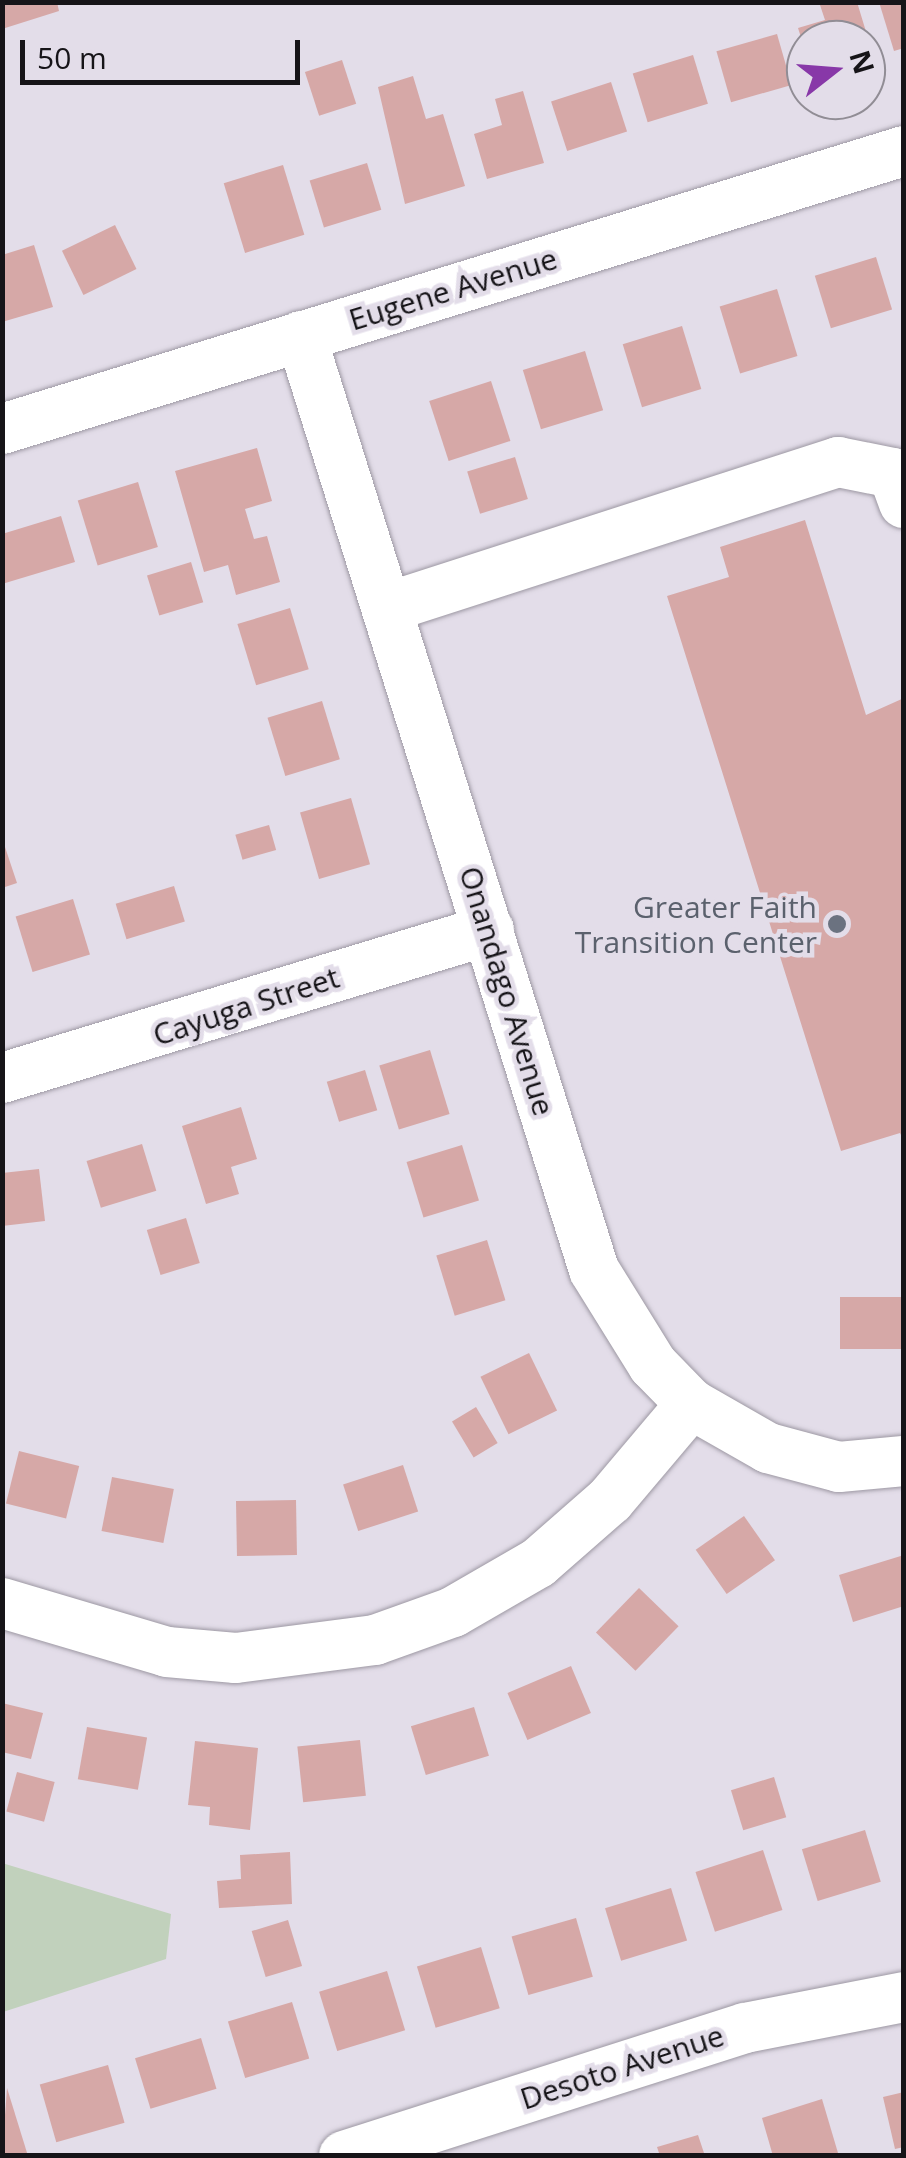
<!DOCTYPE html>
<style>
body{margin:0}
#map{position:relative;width:906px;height:2158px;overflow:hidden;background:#e3dde9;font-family:"Open Sans",sans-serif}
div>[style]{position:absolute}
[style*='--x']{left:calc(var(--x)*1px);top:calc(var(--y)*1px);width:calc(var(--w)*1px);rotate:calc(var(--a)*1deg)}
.green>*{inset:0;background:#c1d1bc}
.building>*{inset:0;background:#d6a8a7;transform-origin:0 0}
.roads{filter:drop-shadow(0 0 2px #9d98a3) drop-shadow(0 0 2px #9d98a3)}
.minor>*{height:50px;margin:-25px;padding:0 25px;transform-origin:25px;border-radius:25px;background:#fff}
.dots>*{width:28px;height:28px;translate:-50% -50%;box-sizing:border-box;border:5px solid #e3dde9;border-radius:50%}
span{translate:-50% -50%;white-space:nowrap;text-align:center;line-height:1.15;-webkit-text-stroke:9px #e3dde9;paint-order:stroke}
.street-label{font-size:30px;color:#161418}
.worship-label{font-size:30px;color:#5b616d}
.right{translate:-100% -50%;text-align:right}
.frame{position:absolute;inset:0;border:5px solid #161418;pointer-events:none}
.north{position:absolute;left:786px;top:20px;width:100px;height:100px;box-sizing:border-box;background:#e3dde9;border:2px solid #918d95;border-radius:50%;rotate:73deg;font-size:28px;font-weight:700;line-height:40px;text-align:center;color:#161418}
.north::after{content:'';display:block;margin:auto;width:35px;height:45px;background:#8838a8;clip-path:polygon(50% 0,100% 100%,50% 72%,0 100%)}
.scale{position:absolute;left:20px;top:40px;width:280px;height:45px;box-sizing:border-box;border:5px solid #161418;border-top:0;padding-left:12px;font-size:30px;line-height:35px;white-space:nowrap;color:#161418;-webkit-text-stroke:8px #e3dde9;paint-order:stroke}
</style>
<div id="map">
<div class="green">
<div style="clip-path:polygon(2px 1863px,171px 1914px,166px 1959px,3px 2012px)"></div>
</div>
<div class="building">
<div style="clip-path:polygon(2px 2px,57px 2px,59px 11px,2px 29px)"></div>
<div style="clip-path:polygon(819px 2px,857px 2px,874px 58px,866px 61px,866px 40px,806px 40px,805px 50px,798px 28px,825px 20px)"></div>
<div style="clip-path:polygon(879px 2px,904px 2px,904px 48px,894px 51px)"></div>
<div style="left:777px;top:34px;width:53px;height:63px;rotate:74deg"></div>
<div style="left:693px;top:55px;width:51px;height:63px;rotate:73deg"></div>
<div style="left:342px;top:60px;width:46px;height:39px;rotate:72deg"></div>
<div style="clip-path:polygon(413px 76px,426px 119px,443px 114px,465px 186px,405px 204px,378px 87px)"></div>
<div style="left:611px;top:82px;width:52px;height:63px;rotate:72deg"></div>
<div style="clip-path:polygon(523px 91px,544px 163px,487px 179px,474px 134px,502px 125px,495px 99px)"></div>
<div style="left:367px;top:163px;width:49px;height:60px;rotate:73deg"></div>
<div style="left:283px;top:165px;width:73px;height:62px;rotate:73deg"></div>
<div style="left:115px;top:225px;width:49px;height:59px;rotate:64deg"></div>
<div style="clip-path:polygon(34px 245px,53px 307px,2px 322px,2px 255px)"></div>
<div style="left:876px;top:257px;width:55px;height:64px;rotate:73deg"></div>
<div style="left:777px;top:289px;width:70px;height:60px;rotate:73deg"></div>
<div style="left:682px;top:326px;width:66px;height:62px;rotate:73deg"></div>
<div style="left:585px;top:351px;width:62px;height:65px;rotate:73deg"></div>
<div style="left:491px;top:381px;width:63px;height:65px;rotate:72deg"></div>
<div style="clip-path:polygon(257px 448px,272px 501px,245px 509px,254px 539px,267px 536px,280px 582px,236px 595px,228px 565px,204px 572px,175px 471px)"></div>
<div style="left:515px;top:457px;width:44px;height:50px;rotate:73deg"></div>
<div style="left:138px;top:482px;width:68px;height:63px;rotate:73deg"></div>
<div style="clip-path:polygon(61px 516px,75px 562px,2px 584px,2px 534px)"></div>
<div style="clip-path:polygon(805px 520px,866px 715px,904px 698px,904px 1141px,900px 1133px,841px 1151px,667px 596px,729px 577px,720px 547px)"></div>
<div style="left:191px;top:562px;width:42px;height:46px;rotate:73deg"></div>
<div style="left:290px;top:608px;width:64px;height:55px;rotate:73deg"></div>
<div style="left:322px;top:701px;width:61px;height:57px;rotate:73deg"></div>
<div style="left:351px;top:798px;width:69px;height:53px;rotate:74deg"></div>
<div style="left:269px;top:825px;width:26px;height:35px;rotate:74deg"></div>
<div style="clip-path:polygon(2px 838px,17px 883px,2px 888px)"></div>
<div style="left:174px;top:886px;width:37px;height:61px;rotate:73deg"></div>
<div style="left:73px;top:899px;width:58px;height:60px;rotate:73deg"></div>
<div style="left:430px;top:1050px;width:67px;height:53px;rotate:73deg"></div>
<div style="left:365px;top:1070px;width:42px;height:40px;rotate:73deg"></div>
<div style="clip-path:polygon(241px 1107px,257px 1159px,231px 1167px,239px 1194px,206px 1204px,182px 1126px)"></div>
<div style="left:142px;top:1144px;width:49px;height:58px;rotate:73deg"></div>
<div style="left:462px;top:1145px;width:58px;height:58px;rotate:73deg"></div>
<div style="clip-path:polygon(39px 1169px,45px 1221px,2px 1226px,2px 1173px)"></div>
<div style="left:186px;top:1218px;width:47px;height:41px;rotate:73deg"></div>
<div style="left:487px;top:1240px;width:63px;height:53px;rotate:73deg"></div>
<div style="left:904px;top:1297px;width:52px;height:64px;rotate:90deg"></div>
<div style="left:529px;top:1353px;width:64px;height:54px;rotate:64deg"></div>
<div style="left:476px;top:1407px;width:42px;height:28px;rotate:59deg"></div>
<div style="left:19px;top:1451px;width:62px;height:54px;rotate:14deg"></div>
<div style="left:403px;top:1465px;width:49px;height:63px;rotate:72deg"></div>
<div style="left:112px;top:1477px;width:63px;height:55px;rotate:11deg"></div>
<div style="left:296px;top:1500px;width:55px;height:60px;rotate:89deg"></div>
<div style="left:744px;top:1516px;width:54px;height:59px;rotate:55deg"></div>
<div style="clip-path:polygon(904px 1555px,904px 1606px,853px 1622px,839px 1575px)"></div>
<div style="left:639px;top:1588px;width:55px;height:62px;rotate:44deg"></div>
<div style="left:571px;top:1666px;width:51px;height:69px;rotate:67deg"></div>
<div style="clip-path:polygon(2px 1703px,43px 1713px,31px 1759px,2px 1752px)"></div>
<div style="left:474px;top:1707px;width:51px;height:66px;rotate:73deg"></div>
<div style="left:87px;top:1727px;width:61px;height:53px;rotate:10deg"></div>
<div style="left:360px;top:1740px;width:56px;height:63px;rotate:84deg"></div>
<div style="clip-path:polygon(195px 1741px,258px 1748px,250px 1830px,209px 1825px,210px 1807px,188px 1805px)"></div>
<div style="left:17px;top:1772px;width:39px;height:41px;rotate:15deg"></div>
<div style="left:774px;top:1777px;width:42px;height:45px;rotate:73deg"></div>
<div style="left:865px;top:1830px;width:54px;height:66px;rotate:73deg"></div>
<div style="left:763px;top:1850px;width:63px;height:71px;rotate:72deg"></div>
<div style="clip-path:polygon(290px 1852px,292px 1904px,219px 1908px,217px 1881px,241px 1879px,240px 1855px)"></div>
<div style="left:671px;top:1888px;width:55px;height:69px;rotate:73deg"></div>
<div style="left:576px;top:1918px;width:61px;height:67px;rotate:74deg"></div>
<div style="left:288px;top:1920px;width:48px;height:38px;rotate:73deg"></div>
<div style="left:481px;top:1947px;width:64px;height:67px;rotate:73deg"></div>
<div style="left:387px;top:1971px;width:62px;height:71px;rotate:73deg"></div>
<div style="left:292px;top:2002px;width:59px;height:67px;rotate:73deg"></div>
<div style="left:201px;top:2038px;width:53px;height:69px;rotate:73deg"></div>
<div style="left:108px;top:2065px;width:60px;height:71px;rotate:74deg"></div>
<div style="clip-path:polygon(7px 2088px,28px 2156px,2px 2156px)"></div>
<div style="clip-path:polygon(904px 2092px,904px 2147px,895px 2149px,883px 2097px)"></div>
<div style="clip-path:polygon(822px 2099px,838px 2153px,773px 2156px,762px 2118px)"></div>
<div style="clip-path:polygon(698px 2135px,705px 2156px,660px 2156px,657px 2147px)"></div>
</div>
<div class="roads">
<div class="minor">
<div style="--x:301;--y:336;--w:979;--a:72.58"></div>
<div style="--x:594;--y:1270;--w:112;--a:58.2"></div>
<div style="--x:653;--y:1365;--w:54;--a:45.7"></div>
<div style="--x:691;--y:1404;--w:89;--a:29.7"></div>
<div style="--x:768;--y:1448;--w:73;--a:15"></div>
<div style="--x:839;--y:1467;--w:65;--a:-5.3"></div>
<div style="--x:2;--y:429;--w:944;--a:-17.13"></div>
<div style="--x:389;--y:607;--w:472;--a:-17.9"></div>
<div style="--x:838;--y:462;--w:56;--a:11.3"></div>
<div style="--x:893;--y:473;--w:32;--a:70"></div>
<div style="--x:2;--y:1078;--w:509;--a:-16.9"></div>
<div style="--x:2;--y:1603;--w:172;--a:16.5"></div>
<div style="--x:167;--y:1652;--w:69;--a:5"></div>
<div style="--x:236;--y:1658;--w:140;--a:-7.4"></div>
<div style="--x:375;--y:1640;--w:83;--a:-19.7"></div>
<div style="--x:453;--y:1612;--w:98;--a:-30"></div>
<div style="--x:538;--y:1563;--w:96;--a:-41.2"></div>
<div style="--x:610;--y:1500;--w:126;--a:-49.8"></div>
<div style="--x:344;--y:2156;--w:421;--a:-17.7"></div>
<div style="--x:745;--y:2028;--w:162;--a:-11"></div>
</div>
</div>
<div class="dots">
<div style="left:837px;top:924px;background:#6b7280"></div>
</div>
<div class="street-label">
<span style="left:453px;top:289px;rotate:-17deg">Eugene Avenue</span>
<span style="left:507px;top:991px;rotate:73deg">Onandago Avenue</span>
<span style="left:246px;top:1006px;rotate:-18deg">Cayuga Street</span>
<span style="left:622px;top:2067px;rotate:-18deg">Desoto Avenue</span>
</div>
<div class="worship-label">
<span class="right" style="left:817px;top:924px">Greater Faith<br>Transition Center</span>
</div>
<div class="frame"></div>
<div class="north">N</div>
<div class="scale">50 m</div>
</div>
